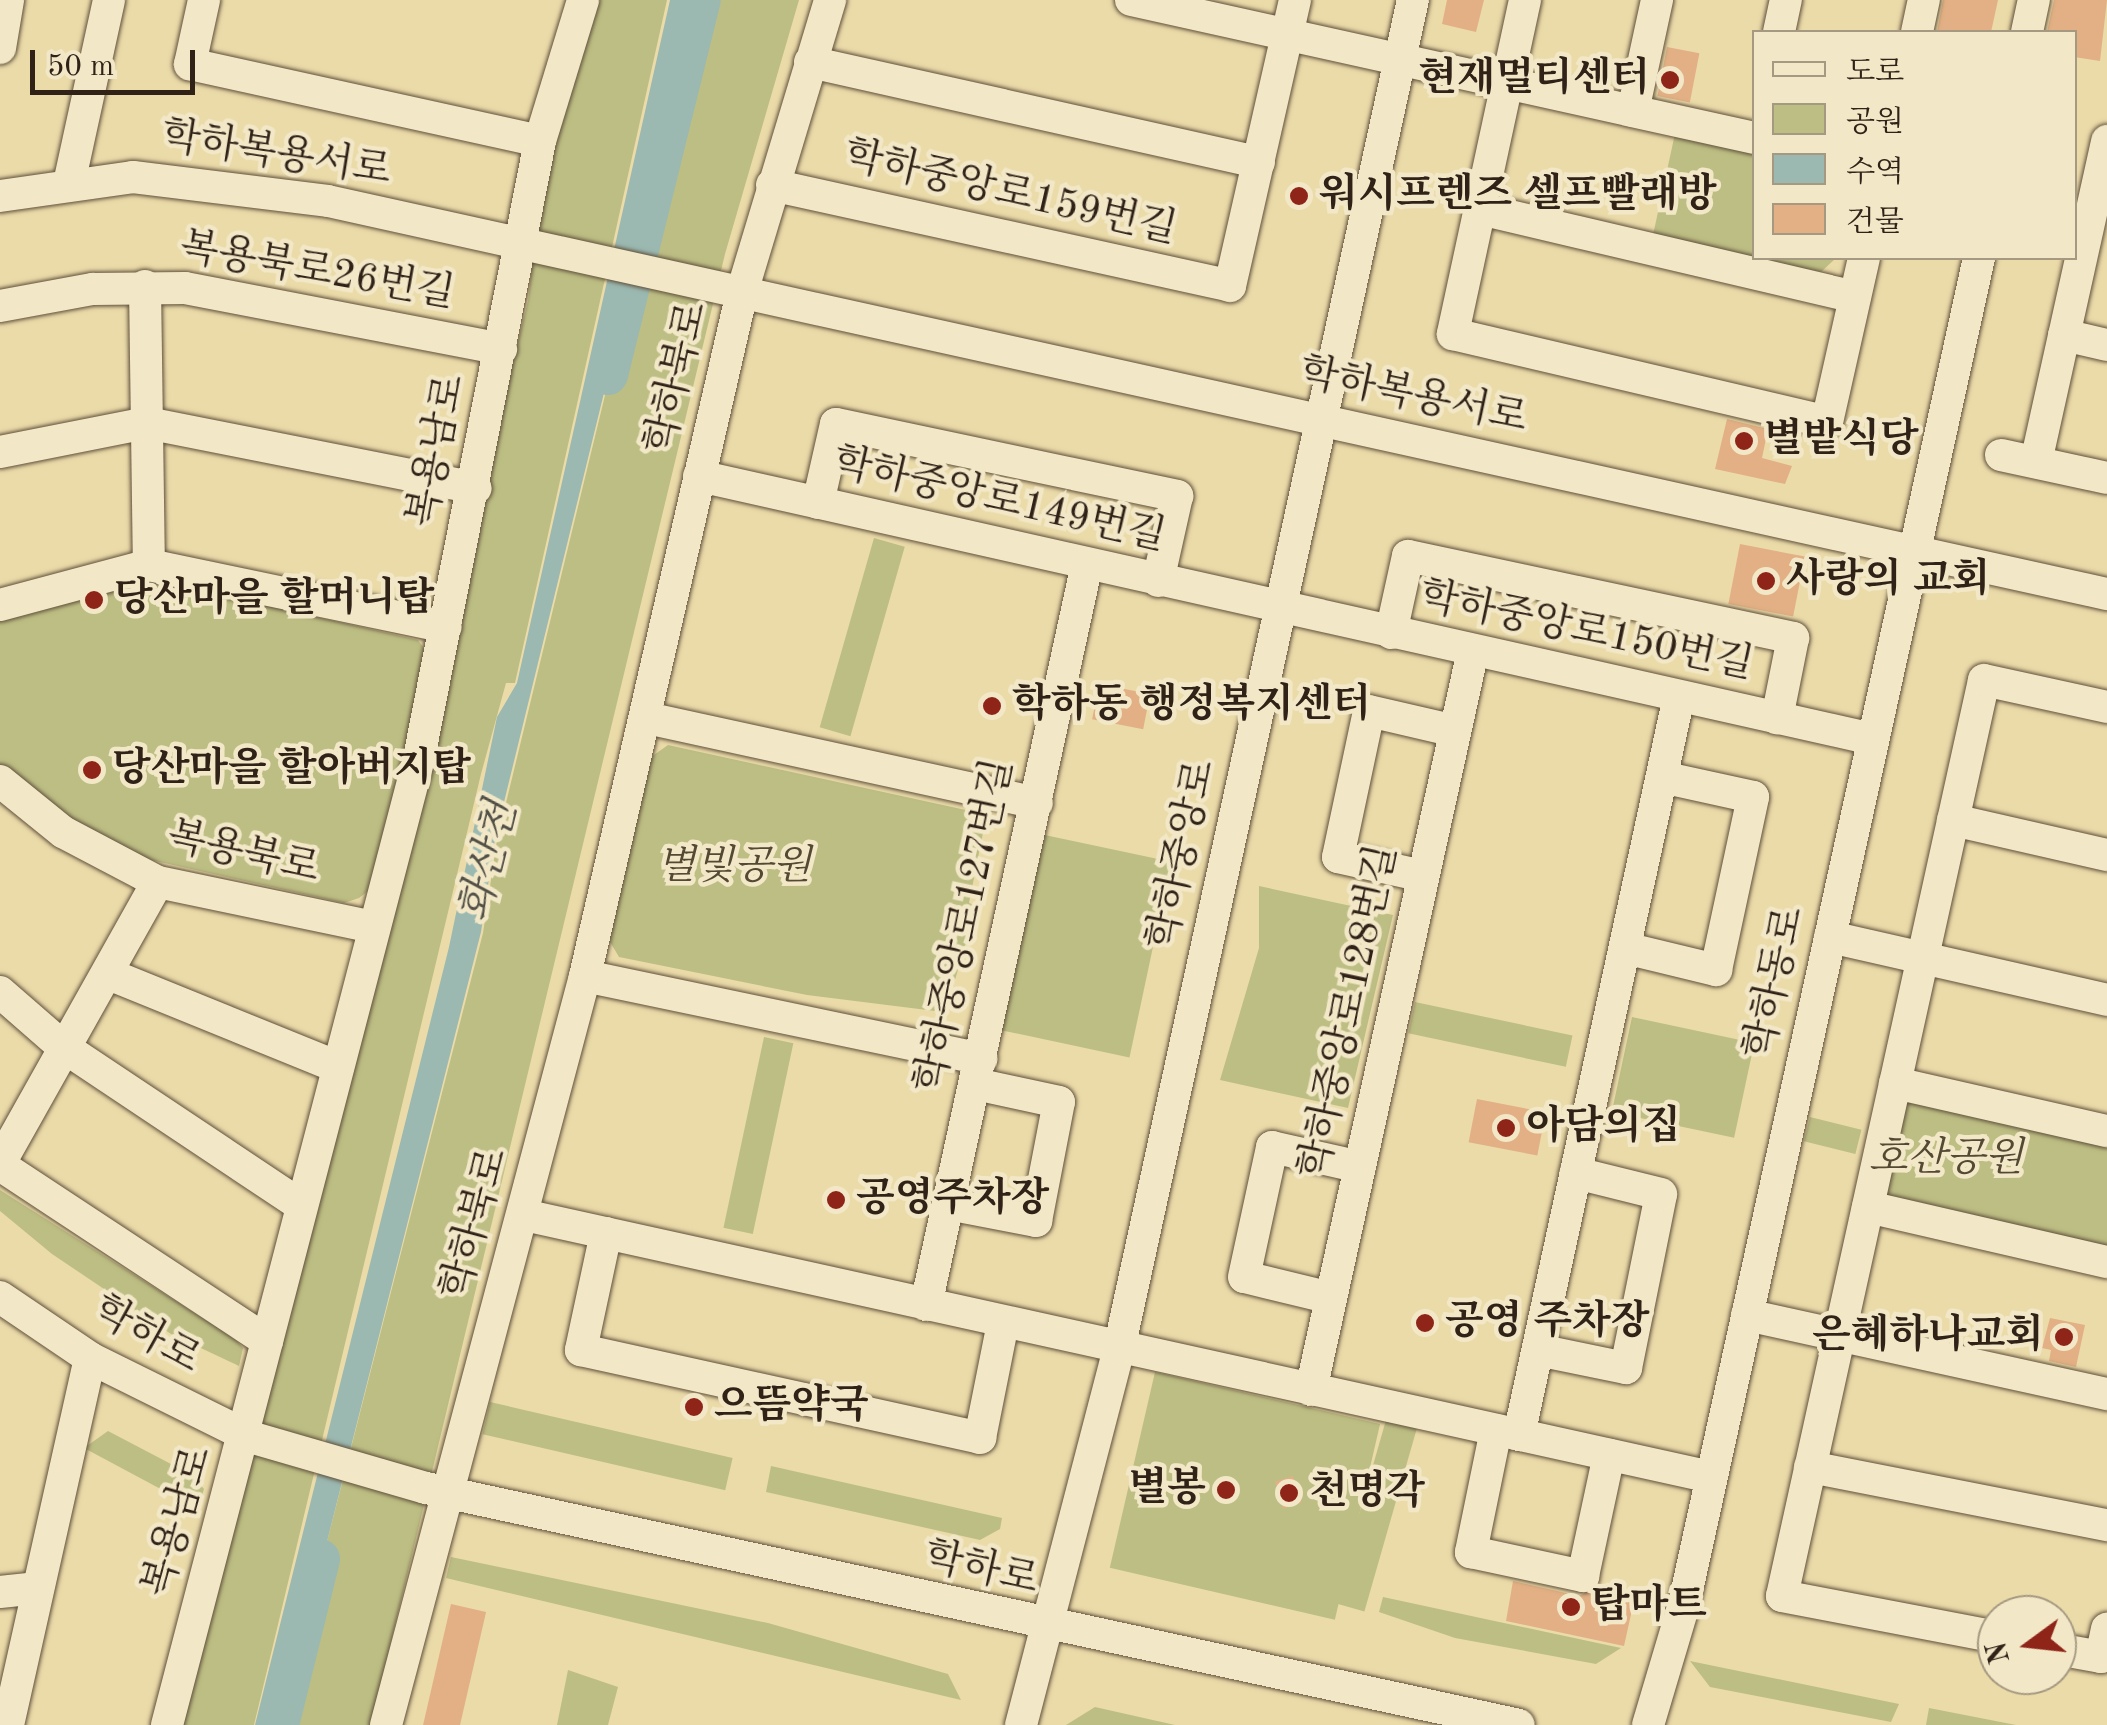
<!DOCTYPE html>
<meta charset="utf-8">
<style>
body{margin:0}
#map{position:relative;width:2107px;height:1725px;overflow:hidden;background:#ebdba9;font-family:"Old Standard TT","Noto Serif KR",serif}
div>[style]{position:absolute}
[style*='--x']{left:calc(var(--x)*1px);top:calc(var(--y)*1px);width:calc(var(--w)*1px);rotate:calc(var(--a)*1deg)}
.green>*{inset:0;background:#bdbe84;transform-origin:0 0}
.water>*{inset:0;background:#9bb9b1}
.river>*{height:40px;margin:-20px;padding:0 20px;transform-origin:20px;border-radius:20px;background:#9bb9b1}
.building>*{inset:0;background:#e2b084;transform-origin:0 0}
.roads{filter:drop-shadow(0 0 2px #60503c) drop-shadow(0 0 2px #60503c)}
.minor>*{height:32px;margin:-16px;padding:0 16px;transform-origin:16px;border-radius:16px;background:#f2e8c7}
.dots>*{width:28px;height:28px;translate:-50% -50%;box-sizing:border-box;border:5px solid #f2e8c7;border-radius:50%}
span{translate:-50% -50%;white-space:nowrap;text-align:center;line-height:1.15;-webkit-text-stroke:9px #f2e8c7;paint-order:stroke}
.poi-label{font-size:40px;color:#312218;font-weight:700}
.right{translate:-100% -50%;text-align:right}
.left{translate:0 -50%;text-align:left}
.street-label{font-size:40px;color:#312218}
.park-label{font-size:40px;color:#544933;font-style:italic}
.water-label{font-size:42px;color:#514f46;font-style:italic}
.legend{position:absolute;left:1752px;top:30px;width:325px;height:230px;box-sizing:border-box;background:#f2e8c7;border:2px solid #a59981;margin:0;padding:12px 18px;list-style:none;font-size:30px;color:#312218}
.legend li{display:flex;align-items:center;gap:20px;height:50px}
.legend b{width:50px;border:2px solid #a59981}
.north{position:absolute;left:1977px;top:1595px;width:100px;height:100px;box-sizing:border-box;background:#f2e8c7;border:2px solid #a59981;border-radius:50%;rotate:255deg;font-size:28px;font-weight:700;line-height:40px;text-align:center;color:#312218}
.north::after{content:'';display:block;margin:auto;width:35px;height:45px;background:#8f2418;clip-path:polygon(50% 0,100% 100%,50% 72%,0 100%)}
.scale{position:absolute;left:30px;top:50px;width:165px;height:45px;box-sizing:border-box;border:5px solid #312218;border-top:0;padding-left:12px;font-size:30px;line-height:35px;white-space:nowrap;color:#312218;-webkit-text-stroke:8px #f2e8c7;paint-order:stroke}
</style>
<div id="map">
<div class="green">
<div style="clip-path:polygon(597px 0,667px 0,515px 683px,506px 683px,481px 774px,254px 1725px,179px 1725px,528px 301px,541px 192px)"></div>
<div style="clip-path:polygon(701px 0,799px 0,725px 254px,371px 1725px,280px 1725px,483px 933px,497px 840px)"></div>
<div style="clip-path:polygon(1676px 129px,1754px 147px,1754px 257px,1653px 235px)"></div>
<div style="clip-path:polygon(1756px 258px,1836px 258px,1821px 272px)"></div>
<div style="left:874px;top:538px;width:32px;height:197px;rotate:16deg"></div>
<div style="clip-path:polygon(118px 572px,418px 640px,429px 655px,372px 888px,359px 898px,344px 903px,133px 856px,42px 806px,0 770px,0 610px)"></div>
<div style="clip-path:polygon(668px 745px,975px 812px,983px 833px,969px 903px,977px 906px,949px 1000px,935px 1011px,807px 995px,619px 957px,606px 935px,651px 757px)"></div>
<div style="left:1040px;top:834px;width:134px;height:200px;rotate:12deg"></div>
<div style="clip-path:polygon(1259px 886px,1393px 915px,1348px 1108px,1220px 1080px,1259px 948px)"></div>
<div style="left:1415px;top:1002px;width:161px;height:32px;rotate:12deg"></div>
<div style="left:1632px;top:1017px;width:125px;height:97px;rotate:12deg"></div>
<div style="left:764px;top:1037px;width:30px;height:195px;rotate:12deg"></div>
<div style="clip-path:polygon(1905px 1095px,2107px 1142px,2107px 1249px,1886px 1202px)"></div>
<div style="left:1810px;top:1117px;width:53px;height:25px;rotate:14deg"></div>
<div style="clip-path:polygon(0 1190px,234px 1338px,243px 1348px,239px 1366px,171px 1334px,52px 1254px,0 1211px)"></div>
<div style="left:1155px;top:1372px;width:231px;height:201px;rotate:13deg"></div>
<div style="left:490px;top:1402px;width:249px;height:33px;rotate:13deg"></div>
<div style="left:1386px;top:1420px;width:32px;height:190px;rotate:16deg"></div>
<div style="clip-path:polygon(108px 1431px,192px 1475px,204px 1489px,198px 1509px,84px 1448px)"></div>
<div style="clip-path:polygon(771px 1466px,1002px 1518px,1000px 1529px,980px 1540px,766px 1492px)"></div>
<div style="clip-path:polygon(451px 1557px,768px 1623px,948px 1674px,961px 1700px,446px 1578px)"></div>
<div style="clip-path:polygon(1383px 1597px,1621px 1648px,1596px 1664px,1455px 1638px,1379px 1612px)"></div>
<div style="clip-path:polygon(1690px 1661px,1899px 1704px,1891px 1722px,1710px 1687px)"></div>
<div style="clip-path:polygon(568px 1670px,618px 1687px,608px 1725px,557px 1725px)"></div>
<div style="clip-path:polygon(1095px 1707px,1175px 1725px,1066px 1725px)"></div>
<div style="clip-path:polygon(1929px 1708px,2016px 1725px,1926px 1725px)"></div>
</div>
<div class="water">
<div style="clip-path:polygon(670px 0,700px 0,495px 839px,481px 932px,286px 1704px,279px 1725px,255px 1725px,449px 947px,497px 717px,517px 683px)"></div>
</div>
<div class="river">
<div style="--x:608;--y:375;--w:386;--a:-76.1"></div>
<div style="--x:279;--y:1725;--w:171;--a:-76.1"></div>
</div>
<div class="building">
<div style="clip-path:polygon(1447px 0,1484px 0,1476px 32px,1442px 24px)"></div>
<div style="clip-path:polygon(1943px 0,1998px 0,1991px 32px,1937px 32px)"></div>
<div style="clip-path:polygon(2054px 0,2107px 0,2100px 61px,2074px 57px,2074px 32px,2047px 32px)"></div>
<div style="left:1667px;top:47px;width:33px;height:50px;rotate:11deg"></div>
<div style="clip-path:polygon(1727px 419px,1768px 429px,1762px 458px,1792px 466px,1785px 484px,1715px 469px)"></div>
<div style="left:1740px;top:544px;width:66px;height:61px;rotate:11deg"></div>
<div style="left:1099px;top:684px;width:52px;height:36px;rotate:11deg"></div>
<div style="left:1477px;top:1099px;width:70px;height:44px;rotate:11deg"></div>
<div style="clip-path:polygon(2050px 1318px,2085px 1325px,2076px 1367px,2049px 1361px,2051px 1350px,2042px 1348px)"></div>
<div style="left:1293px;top:1476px;width:28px;height:19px;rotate:72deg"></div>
<div style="clip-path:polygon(1513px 1581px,1579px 1596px,1600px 1585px,1636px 1592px,1624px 1646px,1506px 1621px)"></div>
<div style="left:451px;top:1604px;width:36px;height:125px;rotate:13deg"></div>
</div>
<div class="roads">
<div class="minor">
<div style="--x:204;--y:0;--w:66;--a:102.3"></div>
<div style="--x:190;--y:64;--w:358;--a:12.4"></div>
<div style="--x:1131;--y:0;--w:638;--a:12.49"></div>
<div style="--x:1525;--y:0;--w:342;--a:102.2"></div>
<div style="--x:1453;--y:334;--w:384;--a:13.2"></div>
<div style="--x:1827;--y:422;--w:168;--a:-77.3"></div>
<div style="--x:1779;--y:32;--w:33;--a:-78"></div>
<div style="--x:1917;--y:32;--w:33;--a:-78"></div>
<div style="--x:2027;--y:32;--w:33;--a:-78"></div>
<div style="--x:0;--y:48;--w:49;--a:-80.5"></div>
<div style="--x:810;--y:62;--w:460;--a:12.6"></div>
<div style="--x:1633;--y:111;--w:114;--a:-77.8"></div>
<div style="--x:70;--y:179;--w:183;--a:-77.7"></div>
<div style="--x:772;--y:185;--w:469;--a:12.4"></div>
<div style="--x:1230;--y:286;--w:293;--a:-77.2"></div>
<div style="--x:0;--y:196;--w:134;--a:-8.1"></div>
<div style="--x:133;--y:177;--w:196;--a:7"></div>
<div style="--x:328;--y:201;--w:1822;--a:12.46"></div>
<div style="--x:1480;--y:209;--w:385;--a:13.2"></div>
<div style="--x:145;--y:286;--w:279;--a:89.2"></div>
<div style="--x:0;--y:306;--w:95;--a:-10.4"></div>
<div style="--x:93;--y:289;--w:92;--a:-0.6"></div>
<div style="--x:185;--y:288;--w:322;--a:10.9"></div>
<div style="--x:2064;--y:335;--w:44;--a:13.1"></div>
<div style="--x:0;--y:452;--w:150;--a:-11.2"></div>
<div style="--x:147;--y:423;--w:335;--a:11.2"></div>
<div style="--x:2001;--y:455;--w:108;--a:12.2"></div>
<div style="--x:2036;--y:462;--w:329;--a:-77.5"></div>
<div style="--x:699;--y:476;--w:1203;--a:12.63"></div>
<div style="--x:818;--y:503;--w:81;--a:-77.2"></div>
<div style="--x:836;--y:424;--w:349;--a:11.9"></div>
<div style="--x:1177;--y:496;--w:87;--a:102.6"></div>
<div style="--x:0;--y:605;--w:154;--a:-15"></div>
<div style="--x:149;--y:565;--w:303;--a:11.8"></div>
<div style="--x:1391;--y:633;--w:79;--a:-77.6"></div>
<div style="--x:1408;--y:556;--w:394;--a:12"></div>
<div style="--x:1793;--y:638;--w:82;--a:101.3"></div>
<div style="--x:647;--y:718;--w:399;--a:12.3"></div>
<div style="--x:0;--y:781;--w:81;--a:39"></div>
<div style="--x:63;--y:832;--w:107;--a:27.8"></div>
<div style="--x:158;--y:882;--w:221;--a:11.8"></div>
<div style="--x:1953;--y:820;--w:158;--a:12.8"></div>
<div style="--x:1423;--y:876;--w:87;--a:-167.4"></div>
<div style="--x:1338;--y:857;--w:149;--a:-78"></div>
<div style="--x:1369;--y:711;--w:88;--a:13.1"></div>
<div style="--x:1830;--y:937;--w:284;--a:12.8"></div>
<div style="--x:1625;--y:948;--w:94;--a:13.6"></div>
<div style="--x:1716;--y:970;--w:177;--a:-77.9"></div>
<div style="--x:1753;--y:797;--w:93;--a:-167.6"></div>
<div style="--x:111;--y:975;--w:245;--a:22.1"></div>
<div style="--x:585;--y:976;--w:405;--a:11.8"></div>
<div style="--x:0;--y:992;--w:82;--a:41.1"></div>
<div style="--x:62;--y:1046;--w:288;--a:33.7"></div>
<div style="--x:1895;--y:1083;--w:217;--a:12.8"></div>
<div style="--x:0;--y:1163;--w:322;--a:-60.7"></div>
<div style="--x:0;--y:1165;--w:320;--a:33.4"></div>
<div style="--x:948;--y:1204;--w:90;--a:10.9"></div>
<div style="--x:1036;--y:1221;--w:121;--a:-79.1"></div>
<div style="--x:1059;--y:1102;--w:86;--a:-167.9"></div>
<div style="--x:1868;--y:1207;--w:245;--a:13"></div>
<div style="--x:524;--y:1215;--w:1216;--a:12.45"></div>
<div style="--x:606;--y:1233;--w:120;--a:102.1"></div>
<div style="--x:581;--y:1350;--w:409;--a:12.4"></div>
<div style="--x:980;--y:1438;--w:117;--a:-78.7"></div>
<div style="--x:0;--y:1297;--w:109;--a:34.1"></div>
<div style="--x:90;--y:1358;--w:175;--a:26.4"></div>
<div style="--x:247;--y:1436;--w:186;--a:16.2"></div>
<div style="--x:426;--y:1488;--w:1118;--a:12.23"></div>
<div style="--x:1331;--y:1298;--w:89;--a:-166.4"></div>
<div style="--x:1244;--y:1277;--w:133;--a:-77.8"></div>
<div style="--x:1272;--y:1147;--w:90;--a:12.8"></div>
<div style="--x:926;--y:1305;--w:758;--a:-77.74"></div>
<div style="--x:1747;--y:1315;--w:369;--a:12.4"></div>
<div style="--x:1538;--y:1350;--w:90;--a:11.6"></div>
<div style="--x:1626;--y:1368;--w:177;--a:-78.6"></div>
<div style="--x:1661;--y:1194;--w:88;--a:-166.1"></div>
<div style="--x:1311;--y:1390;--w:757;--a:-77.64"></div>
<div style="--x:1496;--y:1430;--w:125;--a:101.6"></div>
<div style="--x:1471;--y:1552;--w:115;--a:12.1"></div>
<div style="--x:1583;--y:1576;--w:124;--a:-77.9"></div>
<div style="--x:1519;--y:1435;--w:756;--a:-77.78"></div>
<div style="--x:1810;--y:1467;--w:303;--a:11.1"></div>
<div style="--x:0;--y:1592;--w:38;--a:-6"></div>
<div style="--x:1997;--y:1637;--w:219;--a:-169.2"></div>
<div style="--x:1782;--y:1596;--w:938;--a:-77.56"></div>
<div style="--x:1984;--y:680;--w:126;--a:12.4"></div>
<div style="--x:2057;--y:1649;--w:45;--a:10.3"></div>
<div style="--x:2101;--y:1657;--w:29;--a:-78"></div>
<div style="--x:8;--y:1725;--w:376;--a:-77.4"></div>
<div style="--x:167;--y:1725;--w:999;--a:-75.39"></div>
<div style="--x:419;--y:758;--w:629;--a:-78.9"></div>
<div style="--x:540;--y:141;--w:147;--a:-73"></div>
<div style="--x:386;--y:1725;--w:775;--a:-75.12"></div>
<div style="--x:585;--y:976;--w:702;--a:-77.07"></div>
<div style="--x:742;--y:292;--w:305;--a:-73.2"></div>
<div style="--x:1021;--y:1725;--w:389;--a:-75.4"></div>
<div style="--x:1119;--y:1349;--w:1381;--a:-77.71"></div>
<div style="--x:1648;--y:1725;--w:126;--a:-73.4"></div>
<div style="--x:1684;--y:1604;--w:1378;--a:-77.64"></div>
</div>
</div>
<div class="dots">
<div style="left:1670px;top:80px;background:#8f2418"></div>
<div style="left:1299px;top:196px;background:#8f2418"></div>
<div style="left:1744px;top:441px;background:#8f2418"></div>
<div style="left:1766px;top:581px;background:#8f2418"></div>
<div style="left:94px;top:600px;background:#8f2418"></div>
<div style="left:992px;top:706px;background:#8f2418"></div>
<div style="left:92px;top:770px;background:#8f2418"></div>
<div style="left:1506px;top:1128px;background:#8f2418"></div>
<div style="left:836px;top:1200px;background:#8f2418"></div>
<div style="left:1425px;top:1323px;background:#8f2418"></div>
<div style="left:2064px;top:1337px;background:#8f2418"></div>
<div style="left:694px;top:1407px;background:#8f2418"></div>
<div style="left:1226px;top:1490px;background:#8f2418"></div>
<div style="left:1289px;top:1493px;background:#8f2418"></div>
<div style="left:1571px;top:1607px;background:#8f2418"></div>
</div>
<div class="poi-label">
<span class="right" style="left:1650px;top:80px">현재멀티센터</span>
<span class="left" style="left:1319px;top:196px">워시프렌즈 셀프빨래방</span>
<span class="left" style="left:1764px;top:441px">별밭식당</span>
<span class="left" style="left:1786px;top:581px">사랑의 교회</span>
<span class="left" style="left:114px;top:600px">당산마을 할머니탑</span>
<span class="left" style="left:1012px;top:706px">학하동 행정복지센터</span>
<span class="left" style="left:112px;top:770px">당산마을 할아버지탑</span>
<span class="left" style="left:1526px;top:1128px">아담의집</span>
<span class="left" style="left:856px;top:1200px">공영주차장</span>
<span class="left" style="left:1445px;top:1323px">공영 주차장</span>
<span class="right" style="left:2044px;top:1337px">은혜하나교회</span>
<span class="left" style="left:714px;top:1407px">으뜸약국</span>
<span class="right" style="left:1206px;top:1490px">별봉</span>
<span class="left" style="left:1309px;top:1493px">천명각</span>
<span class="left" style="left:1591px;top:1607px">탑마트</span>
</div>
<div class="street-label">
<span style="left:276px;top:155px;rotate:9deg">학하복용서로</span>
<span style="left:1010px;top:194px;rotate:13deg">학하중앙로159번길</span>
<span style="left:317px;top:272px;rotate:10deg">복용북로26번길</span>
<span style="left:678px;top:378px;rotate:-77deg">학하북로</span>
<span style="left:1413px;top:397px;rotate:12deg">학하복용서로</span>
<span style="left:438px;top:451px;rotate:-79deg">복용남로</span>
<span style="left:999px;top:501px;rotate:13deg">학하중앙로149번길</span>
<span style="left:1586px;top:632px;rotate:12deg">학하중앙로150번길</span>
<span style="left:243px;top:854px;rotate:13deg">복용북로</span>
<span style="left:1183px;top:855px;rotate:-78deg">학하중앙로</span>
<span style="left:966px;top:926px;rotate:-78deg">학하중앙로127번길</span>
<span style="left:1776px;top:983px;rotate:-78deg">학하동로</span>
<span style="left:1350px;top:1012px;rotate:-78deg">학하중앙로128번길</span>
<span style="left:476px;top:1224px;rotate:-75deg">학하북로</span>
<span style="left:146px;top:1336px;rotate:29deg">학하로</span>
<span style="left:179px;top:1522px;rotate:-74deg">복용남로</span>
<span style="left:981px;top:1570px;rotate:13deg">학하로</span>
</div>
<div class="park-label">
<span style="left:734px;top:868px">별빛공원</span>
<span style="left:1946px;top:1160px">호산공원</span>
</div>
<div class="water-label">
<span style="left:490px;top:862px;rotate:-76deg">화산천</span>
</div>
<ul class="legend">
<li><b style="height:12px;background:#f2e8c7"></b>도로</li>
<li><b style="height:28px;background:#bdbe84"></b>공원</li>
<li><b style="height:28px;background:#9bb9b1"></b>수역</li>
<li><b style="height:28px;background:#e2b084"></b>건물</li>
</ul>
<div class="north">N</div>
<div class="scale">50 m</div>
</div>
